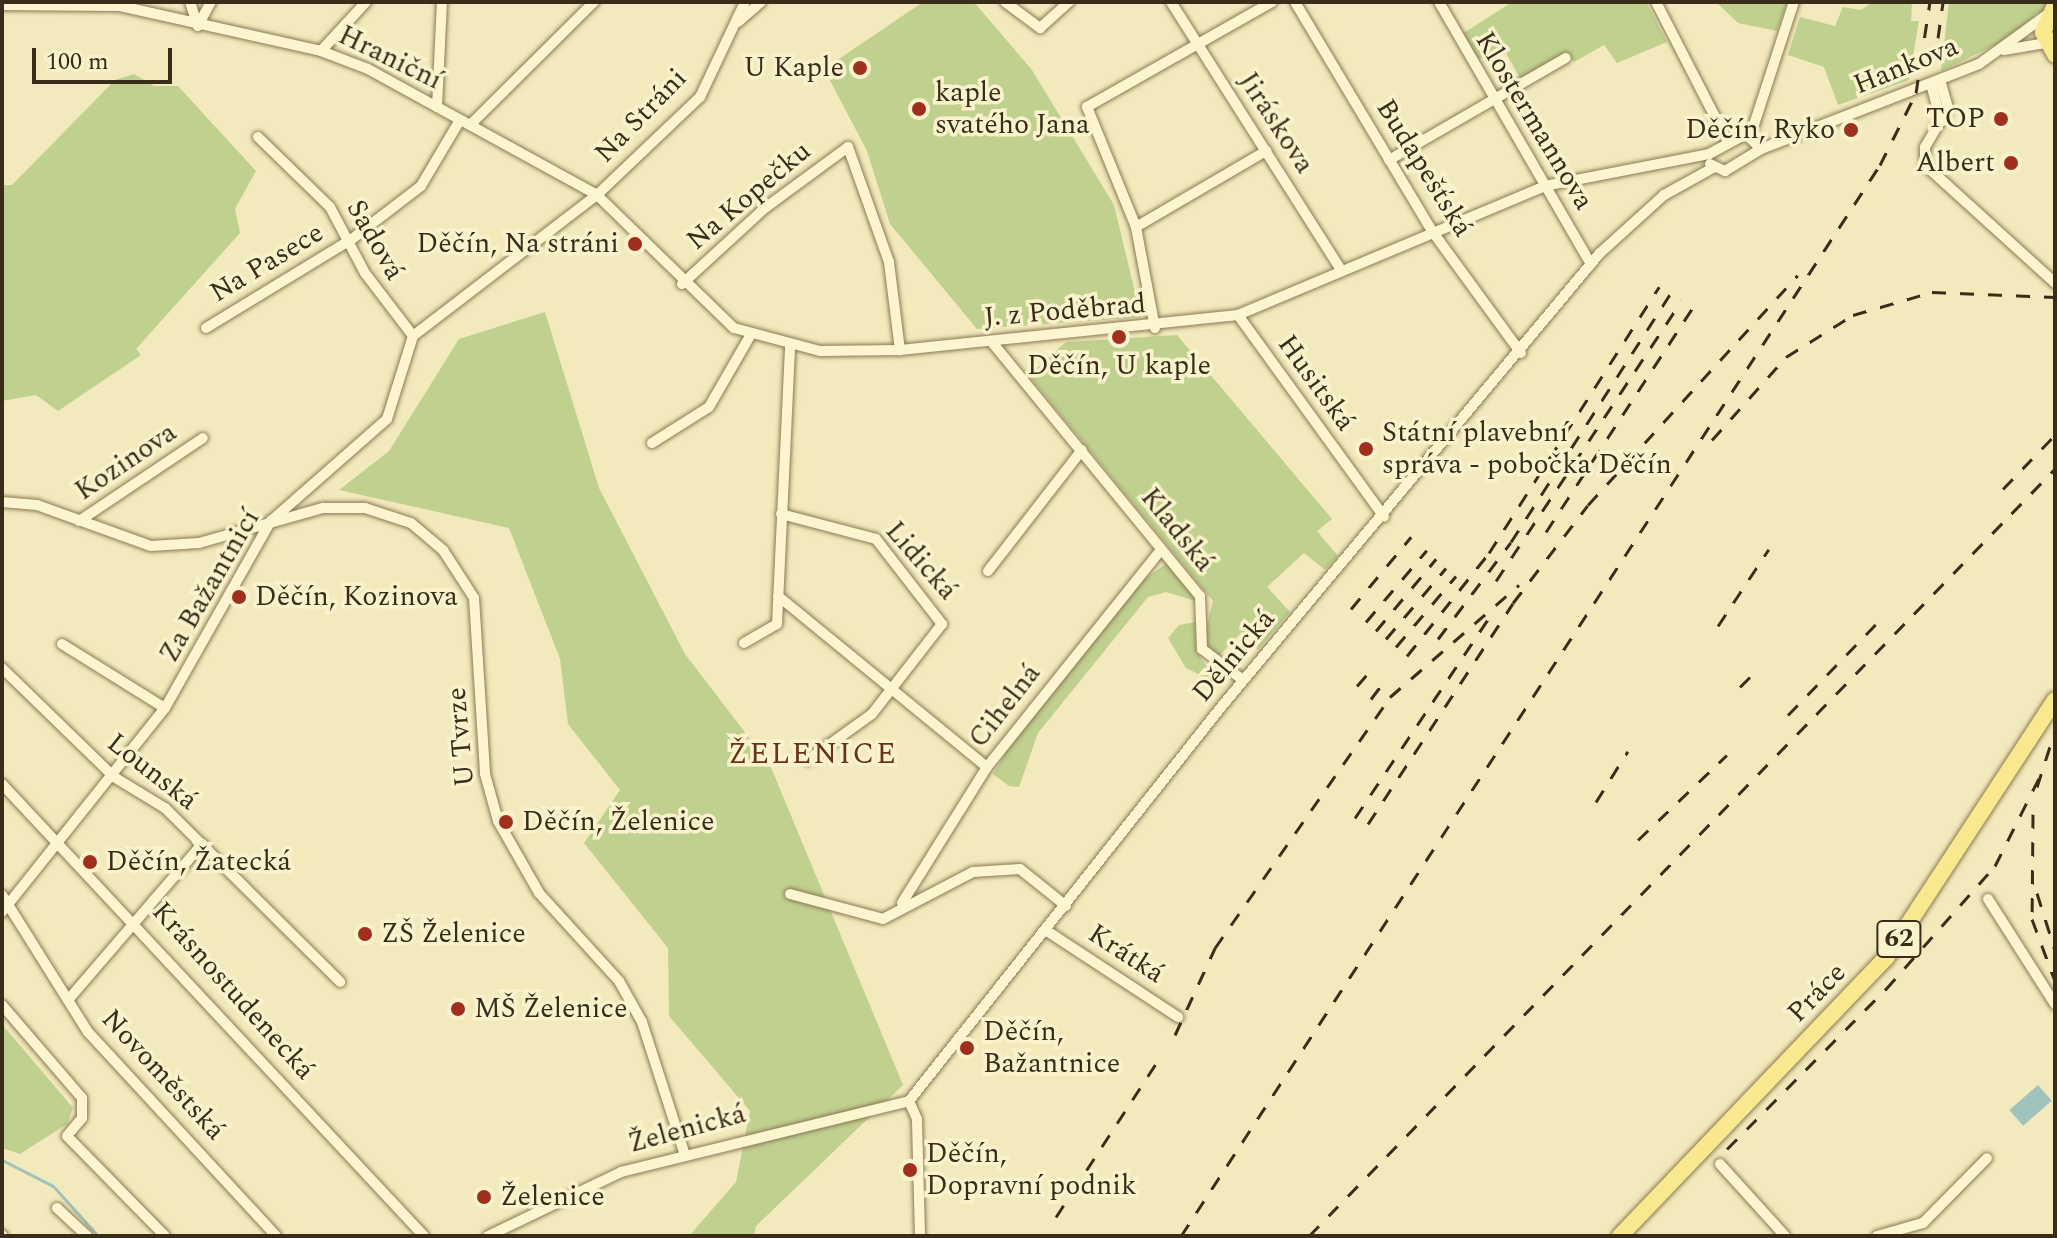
<!DOCTYPE html>
<meta charset="utf-8">
<style>
body{margin:0}
#map{position:relative;width:2057px;height:1238px;overflow:hidden;background:#f2eabc;font-family:Spectral,serif}
div>[style]{position:absolute}
[style*='--x']{left:calc(var(--x)*1px);top:calc(var(--y)*1px);width:calc(var(--w)*1px);rotate:calc(var(--a)*1deg)}
.green>*{inset:0;background:#c0d18f}
.water>*{inset:0;background:#a0c3bd;transform-origin:0 0}
.stream>*{height:3px;margin:-1.5px;padding:0 1.5px;transform-origin:1.5px;border-radius:1.5px;background:#a0c3bd}
.roads{filter:drop-shadow(0 0 2px #8b7954) drop-shadow(0 0 2px #8b7954)}
.street>*{height:10px;margin:-5px;padding:0 5px;transform-origin:5px;border-radius:5px;background:#fcf5d0}
.primary>*{height:16px;margin:-8px;padding:0 8px;transform-origin:8px;border-radius:8px;background:#fae88f}
.rail>*{height:3px;margin-top:-1.5px;transform-origin:0;background:repeating-linear-gradient(90deg,#392d1a 0 14px,transparent 0 28px)}
.dots>*{width:22px;height:22px;translate:-50% -50%;box-sizing:border-box;border:4px solid #f9f2cc;border-radius:50%}
span{translate:-50% -50%;white-space:nowrap;text-align:center;line-height:1.15;-webkit-text-stroke:7px #f9f2cc;paint-order:stroke}
.shield-label span{padding:2px 6px;background:#f9f2cc;border:2px solid;border-radius:6px;-webkit-text-stroke-width:0}
.shield-label{font-size:26px;color:#392d1a;font-weight:700}
.street-label{font-size:28px;color:#392d1a}
.poi-label{font-size:28px;color:#392d1a}
.right{translate:-100% -50%;text-align:right}
.left{translate:0 -50%;text-align:left}
.neighbourhood-label{font-size:30px;color:#6a3315;letter-spacing:2px}
.frame{position:absolute;inset:0;border:4px solid #392d1a;pointer-events:none}
.scale{position:absolute;left:32px;top:48px;width:140px;height:36px;box-sizing:border-box;border:4px solid #392d1a;border-top:0;padding-left:10px;font-size:24px;line-height:28px;white-space:nowrap;color:#392d1a;-webkit-text-stroke:6px #f9f2cc;paint-order:stroke}
</style>
<div id="map">
<div class="green">
<div style="clip-path:polygon(923px 2px,974px 2px,1032px 70px,1114px 205px,1141px 317px,977px 329px,890px 224px,867px 151px,824px 69px)"></div>
<div style="clip-path:polygon(1512px 2px,1646px 2px,1667px 42px,1617px 63px,1604px 45px,1574px 62px,1566px 52px,1520px 78px,1502px 46px,1479px 59px,1459px 36px)"></div>
<div style="clip-path:polygon(1716px 2px,1787px 2px,1777px 31px,1738px 23px)"></div>
<div style="clip-path:polygon(1873px 2px,1912px 2px,1911px 21px,1919px 21px,1909px 80px,1838px 105px,1824px 67px,1788px 55px,1800px 17px,1835px 26px,1843px 7px,1861px 10px)"></div>
<div style="clip-path:polygon(1949px 2px,2055px 2px,2055px 46px,2038px 12px,2010px 38px,1941px 71px)"></div>
<div style="clip-path:polygon(134px 74px,154px 86px,178px 86px,256px 171px,235px 209px,240px 233px,136px 349px,141px 355px,58px 411px,36px 395px,2px 401px,2px 185px,12px 185px,115px 80px)"></div>
<div style="clip-path:polygon(545px 312px,599px 488px,685px 654px,770px 765px,903px 1085px,756px 1226px,754px 1236px,689px 1236px,736px 1182px,750px 1111px,669px 1016px,668px 948px,584px 843px,620px 790px,568px 724px,560px 659px,509px 528px,339px 490px,389px 451px,459px 339px)"></div>
<div style="clip-path:polygon(1177px 335px,1332px 519px,1317px 531px,1338px 556px,1325px 570px,1304px 553px,1267px 587px,1290px 612px,1258px 650px,1242px 632px,1218px 657px,1203px 640px,1213px 601px,1029px 376px,1066px 342px)"></div>
<div style="clip-path:polygon(1167px 563px,1199px 602px,1166px 592px,1148px 597px,1038px 733px,1019px 787px,1009px 786px,993px 774px,1008px 749px,1143px 580px)"></div>
<div style="clip-path:polygon(1195px 622px,1196px 651px,1219px 684px,1186px 668px,1168px 638px,1179px 625px)"></div>
<div style="clip-path:polygon(2px 1024px,73px 1108px,67px 1124px,20px 1154px,2px 1148px)"></div>
</div>
<div class="water">
<div style="left:2038px;top:1085px;width:21px;height:38px;rotate:49deg"></div>
</div>
<div class="stream">
<div style="--x:2;--y:1160;--w:57;--a:27"></div>
<div style="--x:53;--y:1186;--w:67;--a:48"></div>
</div>
<div class="roads">
<div class="street">
<div style="--x:190;--y:2;--w:25;--a:72"></div>
<div style="--x:1005;--y:2;--w:44;--a:36.6"></div>
<div style="--x:1040;--y:28;--w:39;--a:-42"></div>
<div style="--x:1171;--y:2;--w:317;--a:57.6"></div>
<div style="--x:1295;--y:2;--w:267;--a:59.1"></div>
<div style="--x:1432;--y:231;--w:151;--a:53.9"></div>
<div style="--x:1439;--y:2;--w:303;--a:59.9"></div>
<div style="--x:1656;--y:2;--w:157;--a:62.8"></div>
<div style="--x:2;--y:5;--w:118;--a:0.5"></div>
<div style="--x:120;--y:6;--w:206;--a:12.6"></div>
<div style="--x:321;--y:51;--w:50;--a:21"></div>
<div style="--x:368;--y:69;--w:261;--a:28.8"></div>
<div style="--x:597;--y:195;--w:191;--a:44.2"></div>
<div style="--x:734;--y:328;--w:89;--a:15"></div>
<div style="--x:820;--y:351;--w:80;--a:-0.7"></div>
<div style="--x:900;--y:350;--w:340;--a:-5.9"></div>
<div style="--x:1238;--y:315;--w:333;--a:-22.8"></div>
<div style="--x:1545;--y:186;--w:167;--a:-11"></div>
<div style="--x:738;--y:22;--w:30;--a:-41"></div>
<div style="--x:198;--y:26;--w:27;--a:-62"></div>
<div style="--x:2004;--y:50;--w:43;--a:-9.5"></div>
<div style="--x:321;--y:51;--w:67;--a:-47.4"></div>
<div style="--x:1940;--y:80;--w:29;--a:74"></div>
<div style="--x:1948;--y:108;--w:45;--a:120.5"></div>
<div style="--x:1925;--y:147;--w:18;--a:90"></div>
<div style="--x:1925;--y:165;--w:176;--a:42.2"></div>
<div style="--x:1931;--y:84;--w:39;--a:75"></div>
<div style="--x:437;--y:107;--w:105;--a:-87.3"></div>
<div style="--x:470;--y:125;--w:175;--a:-44.8"></div>
<div style="--x:1751;--y:134;--w:139;--a:-72"></div>
<div style="--x:258;--y:137;--w:100;--a:44.2"></div>
<div style="--x:330;--y:207;--w:75;--a:62.1"></div>
<div style="--x:365;--y:273;--w:79;--a:52.7"></div>
<div style="--x:1761;--y:149;--w:234;--a:-21.3"></div>
<div style="--x:1979;--y:64;--w:85;--a:-35.9"></div>
<div style="--x:1709;--y:154;--w:42;--a:-28.4"></div>
<div style="--x:1746;--y:134;--w:21;--a:45"></div>
<div style="--x:1389;--y:160;--w:204;--a:-30"></div>
<div style="--x:1710;--y:164;--w:17;--a:25"></div>
<div style="--x:1725;--y:171;--w:42;--a:-31.4"></div>
<div style="--x:1136;--y:227;--w:151;--a:-30.3"></div>
<div style="--x:682;--y:284;--w:113;--a:-42.5"></div>
<div style="--x:765;--y:208;--w:103;--a:-36.3"></div>
<div style="--x:848;--y:147;--w:122;--a:70.4"></div>
<div style="--x:889;--y:262;--w:89;--a:82.9"></div>
<div style="--x:1238;--y:315;--w:249;--a:54.1"></div>
<div style="--x:206;--y:328;--w:171;--a:-31.4"></div>
<div style="--x:352;--y:239;--w:87;--a:-37.5"></div>
<div style="--x:421;--y:186;--w:77;--a:-59.4"></div>
<div style="--x:1155;--y:328;--w:103;--a:-100.7"></div>
<div style="--x:1136;--y:227;--w:130;--a:-112.2"></div>
<div style="--x:1087;--y:107;--w:213;--a:-29.6"></div>
<div style="--x:991;--y:341;--w:330;--a:50.7"></div>
<div style="--x:1200;--y:596;--w:53;--a:87.8"></div>
<div style="--x:1202;--y:649;--w:51;--a:37.1"></div>
<div style="--x:652;--y:443;--w:67;--a:-32.3"></div>
<div style="--x:709;--y:407;--w:82;--a:-60"></div>
<div style="--x:2;--y:502;--w:35;--a:5"></div>
<div style="--x:37;--y:505;--w:121;--a:19.8"></div>
<div style="--x:151;--y:546;--w:48;--a:-3.6"></div>
<div style="--x:199;--y:543;--w:129;--a:-15.8"></div>
<div style="--x:323;--y:508;--w:42;--a:0"></div>
<div style="--x:365;--y:508;--w:48;--a:18.1"></div>
<div style="--x:411;--y:523;--w:42;--a:40.2"></div>
<div style="--x:443;--y:550;--w:57;--a:57.1"></div>
<div style="--x:474;--y:598;--w:176;--a:86.4"></div>
<div style="--x:485;--y:774;--w:49;--a:74.5"></div>
<div style="--x:498;--y:821;--w:83;--a:60.3"></div>
<div style="--x:539;--y:893;--w:119;--a:47.7"></div>
<div style="--x:619;--y:981;--w:47;--a:60.7"></div>
<div style="--x:642;--y:1022;--w:140;--a:72.1"></div>
<div style="--x:781;--y:514;--w:98;--a:14.7"></div>
<div style="--x:876;--y:539;--w:108;--a:52.2"></div>
<div style="--x:942;--y:624;--w:114;--a:127.9"></div>
<div style="--x:872;--y:714;--w:79;--a:144.3"></div>
<div style="--x:79;--y:521;--w:149;--a:-33.8"></div>
<div style="--x:988;--y:571;--w:153;--a:-52.2"></div>
<div style="--x:778;--y:596;--w:270;--a:39.3"></div>
<div style="--x:744;--y:643;--w:38;--a:-30"></div>
<div style="--x:777;--y:624;--w:277;--a:-87.3"></div>
<div style="--x:62;--y:644;--w:121;--a:31.9"></div>
<div style="--x:2;--y:668;--w:156;--a:44.2"></div>
<div style="--x:114;--y:777;--w:60;--a:31.3"></div>
<div style="--x:165;--y:808;--w:247;--a:44.8"></div>
<div style="--x:2;--y:784;--w:618;--a:46.97"></div>
<div style="--x:790;--y:894;--w:96;--a:15"></div>
<div style="--x:883;--y:919;--w:102;--a:-27.6"></div>
<div style="--x:973;--y:872;--w:47;--a:-3.7"></div>
<div style="--x:1020;--y:869;--w:59;--a:38.8"></div>
<div style="--x:2;--y:895;--w:162;--a:57.9"></div>
<div style="--x:88;--y:1032;--w:277;--a:47.3"></div>
<div style="--x:1988;--y:899;--w:125;--a:57.5"></div>
<div style="--x:902;--y:903;--w:160;--a:-58"></div>
<div style="--x:987;--y:767;--w:278;--a:-51.3"></div>
<div style="--x:2;--y:912;--w:261;--a:-51.4"></div>
<div style="--x:165;--y:708;--w:215;--a:-60.5"></div>
<div style="--x:271;--y:521;--w:154;--a:-41.3"></div>
<div style="--x:387;--y:419;--w:87;--a:-72.6"></div>
<div style="--x:413;--y:336;--w:232;--a:-37.5"></div>
<div style="--x:597;--y:195;--w:142;--a:-43.6"></div>
<div style="--x:700;--y:97;--w:105;--a:-64.7"></div>
<div style="--x:1047;--y:931;--w:157;--a:33.3"></div>
<div style="--x:68;--y:1000;--w:206;--a:-49.3"></div>
<div style="--x:2;--y:1005;--w:123;--a:49.3"></div>
<div style="--x:82;--y:1098;--w:20;--a:90"></div>
<div style="--x:82;--y:1118;--w:23;--a:130"></div>
<div style="--x:67;--y:1136;--w:140;--a:45.6"></div>
<div style="--x:1720;--y:1164;--w:97;--a:47.9"></div>
<div style="--x:57;--y:1208;--w:41;--a:43"></div>
<div style="--x:2;--y:1235;--w:1;--a:45"></div>
<div style="--x:488;--y:1236;--w:148;--a:-25.7"></div>
<div style="--x:621;--y:1172;--w:297;--a:-13.8"></div>
<div style="--x:920;--y:1236;--w:117;--a:-91.5"></div>
<div style="--x:917;--y:1119;--w:20;--a:-114"></div>
<div style="--x:909;--y:1101;--w:504;--a:-51.61"></div>
<div style="--x:1222;--y:706;--w:589;--a:-50.17"></div>
<div style="--x:1599;--y:254;--w:88;--a:-42.2"></div>
<div style="--x:1664;--y:195;--w:56;--a:-28.9"></div>
<div style="--x:1877;--y:1236;--w:48;--a:-15.8"></div>
<div style="--x:1923;--y:1223;--w:91;--a:-45.4"></div>
</div>
<div class="primary">
<div style="--x:2055;--y:5;--w:30;--a:114"></div>
<div style="--x:2043;--y:32;--w:26;--a:62"></div>
<div style="--x:1620;--y:1236;--w:385;--a:-46.3"></div>
<div style="--x:1886;--y:958;--w:308;--a:-56.8"></div>
</div>
</div>
<div class="rail">
<div style="--x:1938;--y:38;--w:36;--a:-82"></div>
<div style="--x:1712;--y:440;--w:111;--a:-48.3"></div>
<div style="--x:1786;--y:357;--w:79;--a:-32.1"></div>
<div style="--x:1853;--y:315;--w:82;--a:-16.2"></div>
<div style="--x:1932;--y:292;--w:123;--a:2.3"></div>
<div style="--x:2003;--y:489;--w:75;--a:-46.1"></div>
<div style="--x:1546;--y:532;--w:269;--a:-56.8"></div>
<div style="--x:1496;--y:581;--w:336;--a:-56.5"></div>
<div style="--x:1351;--y:609;--w:94;--a:-50.2"></div>
<div style="--x:1366;--y:622;--w:94;--a:-49.7"></div>
<div style="--x:1718;--y:626;--w:92;--a:-56.5"></div>
<div style="--x:1376;--y:631;--w:94;--a:-50.2"></div>
<div style="--x:1386;--y:639;--w:93;--a:-49.8"></div>
<div style="--x:1438;--y:639;--w:121;--a:-53"></div>
<div style="--x:1511;--y:542;--w:295;--a:-57.3"></div>
<div style="--x:1396;--y:647;--w:93;--a:-49.8"></div>
<div style="--x:1407;--y:656;--w:132;--a:-51.5"></div>
<div style="--x:1489;--y:553;--w:316;--a:-57.4"></div>
<div style="--x:1357;--y:686;--w:21;--a:-49"></div>
<div style="--x:1740;--y:687;--w:17;--a:-45"></div>
<div style="--x:1371;--y:699;--w:21;--a:-53"></div>
<div style="--x:1788;--y:715;--w:128;--a:-45.9"></div>
<div style="--x:2055;--y:763;--w:90;--a:90"></div>
<div style="--x:2037;--y:787;--w:59;--a:-72.2"></div>
<div style="--x:1596;--y:802;--w:60;--a:-57.9"></div>
<div style="--x:2033;--y:814;--w:105;--a:90.5"></div>
<div style="--x:2032;--y:919;--w:66;--a:69.6"></div>
<div style="--x:1355;--y:818;--w:248;--a:-56.2"></div>
<div style="--x:1368;--y:824;--w:264;--a:-56.7"></div>
<div style="--x:1513;--y:603;--w:123;--a:-52.6"></div>
<div style="--x:1588;--y:505;--w:311;--a:-47.6"></div>
<div style="--x:1638;--y:840;--w:123;--a:-43.7"></div>
<div style="--x:2037;--y:893;--w:60;--a:72.5"></div>
<div style="--x:1175;--y:1035;--w:96;--a:-65.3"></div>
<div style="--x:1215;--y:948;--w:306;--a:-55.1"></div>
<div style="--x:1390;--y:697;--w:171;--a:-41"></div>
<div style="--x:1727;--y:1149;--w:226;--a:-45.2"></div>
<div style="--x:1886;--y:989;--w:164;--a:-48.5"></div>
<div style="--x:1995;--y:866;--w:98;--a:-63.4"></div>
<div style="--x:1056;--y:1217;--w:185;--a:-56.9"></div>
<div style="--x:1181;--y:1236;--w:1279;--a:-56.87"></div>
<div style="--x:1880;--y:165;--w:80;--a:-63.4"></div>
<div style="--x:1916;--y:93;--w:92;--a:-81.3"></div>
<div style="--x:1309;--y:1236;--w:1070;--a:-45.8"></div>
</div>
<div class="dots">
<div style="left:860px;top:68px;background:#a0301e"></div>
<div style="left:919px;top:109px;background:#a0301e"></div>
<div style="left:2001px;top:119px;background:#a0301e"></div>
<div style="left:1851px;top:130px;background:#a0301e"></div>
<div style="left:2011px;top:163px;background:#a0301e"></div>
<div style="left:635px;top:244px;background:#a0301e"></div>
<div style="left:1119px;top:337px;background:#a0301e"></div>
<div style="left:1366px;top:449px;background:#a0301e"></div>
<div style="left:239px;top:597px;background:#a0301e"></div>
<div style="left:506px;top:822px;background:#a0301e"></div>
<div style="left:90px;top:862px;background:#a0301e"></div>
<div style="left:365px;top:934px;background:#a0301e"></div>
<div style="left:458px;top:1009px;background:#a0301e"></div>
<div style="left:967px;top:1048px;background:#a0301e"></div>
<div style="left:910px;top:1170px;background:#a0301e"></div>
<div style="left:484px;top:1197px;background:#a0301e"></div>
</div>
<div class="shield-label">
<span style="left:1899px;top:939px">62</span>
</div>
<div class="street-label">
<span style="left:390px;top:58px;rotate:26deg">Hraniční</span>
<span style="left:1906px;top:66px;rotate:-22deg">Hankova</span>
<span style="left:641px;top:116px;rotate:-46deg">Na Stráni</span>
<span style="left:1534px;top:121px;rotate:59deg">Klostermannova</span>
<span style="left:1276px;top:123px;rotate:57deg">Jiráskova</span>
<span style="left:1424px;top:168px;rotate:58deg">Budapešťská</span>
<span style="left:749px;top:196px;rotate:-40deg">Na Kopečku</span>
<span style="left:375px;top:240px;rotate:60deg">Sadová</span>
<span style="left:267px;top:263px;rotate:-31deg">Na Pasece</span>
<span style="left:1065px;top:311px;rotate:-5deg">J. z Poděbrad</span>
<span style="left:1316px;top:383px;rotate:54deg">Husitská</span>
<span style="left:126px;top:462px;rotate:-34deg">Kozinova</span>
<span style="left:1177px;top:530px;rotate:51deg">Kladská</span>
<span style="left:921px;top:561px;rotate:49deg">Lidická</span>
<span style="left:210px;top:586px;rotate:-60deg">Za Bažantnicí</span>
<span style="left:1234px;top:656px;rotate:-50deg">Dělnická</span>
<span style="left:1005px;top:706px;rotate:-52deg">Cihelná</span>
<span style="left:461px;top:737px;rotate:-95deg">U Tvrze</span>
<span style="left:152px;top:772px;rotate:38deg">Lounská</span>
<span style="left:1126px;top:954px;rotate:33deg">Krátká</span>
<span style="left:233px;top:991px;rotate:48deg">Krásnostudenecká</span>
<span style="left:1817px;top:993px;rotate:-46deg">Práce</span>
<span style="left:163px;top:1075px;rotate:47deg">Novoměstská</span>
<span style="left:687px;top:1129px;rotate:-15deg">Želenická</span>
</div>
<div class="poi-label">
<span class="right" style="left:844px;top:68px">U Kaple</span>
<span class="left" style="left:935px;top:109px">kaple<br>svatého Jana</span>
<span class="right" style="left:1985px;top:119px">TOP</span>
<span class="right" style="left:1835px;top:130px">Děčín, Ryko</span>
<span class="right" style="left:1995px;top:163px">Albert</span>
<span class="right" style="left:619px;top:244px">Děčín, Na stráni</span>
<span style="left:1119px;top:366px">Děčín, U kaple</span>
<span class="left" style="left:1382px;top:449px">Státní plavební<br>správa - pobočka Děčín</span>
<span class="left" style="left:255px;top:597px">Děčín, Kozinova</span>
<span class="left" style="left:522px;top:822px">Děčín, Želenice</span>
<span class="left" style="left:106px;top:862px">Děčín, Žatecká</span>
<span class="left" style="left:381px;top:934px">ZŠ Želenice</span>
<span class="left" style="left:474px;top:1009px">MŠ Želenice</span>
<span class="left" style="left:983px;top:1048px">Děčín,<br>Bažantnice</span>
<span class="left" style="left:926px;top:1170px">Děčín,<br>Dopravní podnik</span>
<span class="left" style="left:500px;top:1197px">Želenice</span>
</div>
<div class="neighbourhood-label">
<span style="left:813px;top:754px">ŽELENICE</span>
</div>
<div class="frame"></div>
<div class="scale">100 m</div>
</div>
